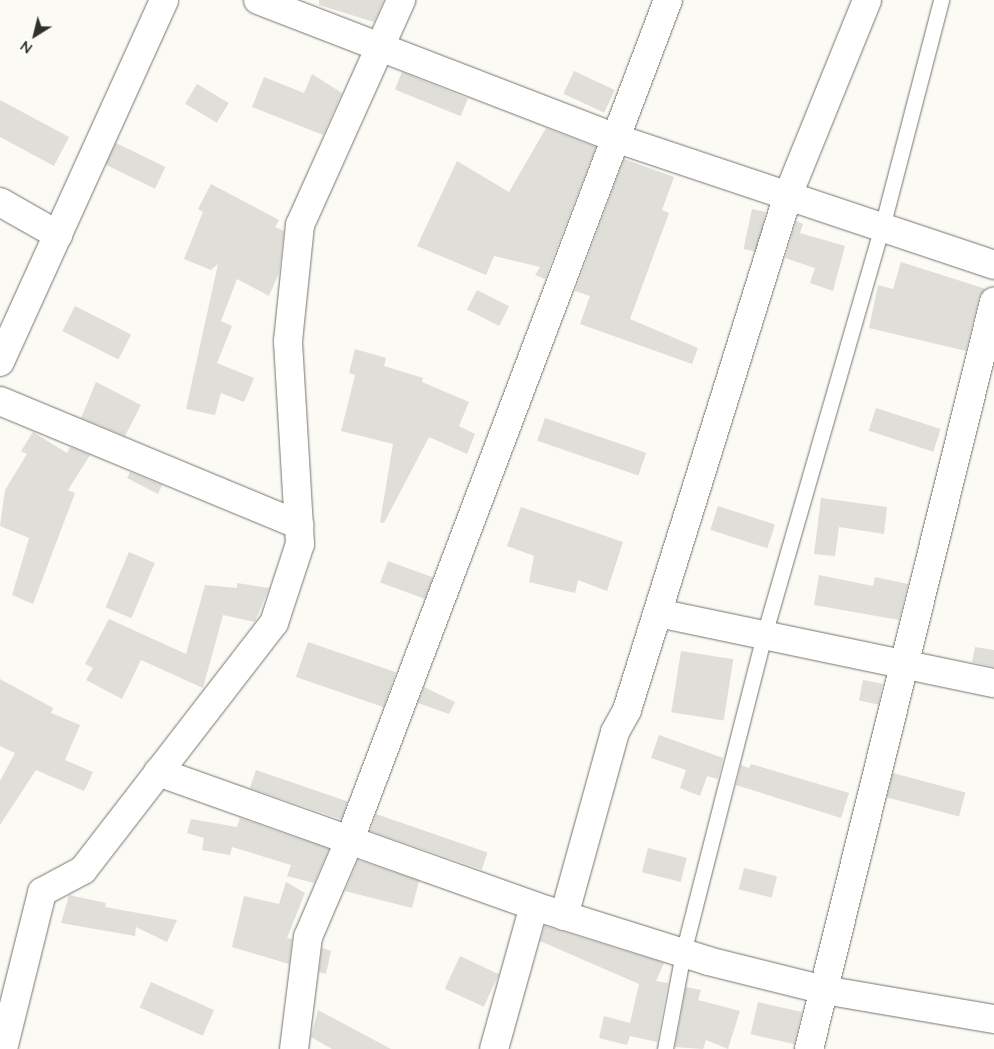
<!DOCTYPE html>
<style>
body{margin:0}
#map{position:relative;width:994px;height:1049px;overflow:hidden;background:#fbfaf4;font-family:Lato,sans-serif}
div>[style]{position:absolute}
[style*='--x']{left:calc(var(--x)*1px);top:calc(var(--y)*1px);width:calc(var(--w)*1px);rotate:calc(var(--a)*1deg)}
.building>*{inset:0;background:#dfded8;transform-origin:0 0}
.roads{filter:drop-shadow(0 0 1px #75746f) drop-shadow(0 0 1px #75746f)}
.lane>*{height:15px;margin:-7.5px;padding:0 7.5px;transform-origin:7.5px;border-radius:7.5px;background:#fff}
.street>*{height:28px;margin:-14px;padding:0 14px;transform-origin:14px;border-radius:14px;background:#fff}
span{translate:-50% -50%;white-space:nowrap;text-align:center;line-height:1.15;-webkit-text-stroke:4.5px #fff;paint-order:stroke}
.north{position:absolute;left:10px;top:10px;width:50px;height:50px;-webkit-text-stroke:4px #fff;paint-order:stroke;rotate:216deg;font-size:14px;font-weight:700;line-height:20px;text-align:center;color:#2f2f2c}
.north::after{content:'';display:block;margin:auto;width:18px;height:22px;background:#2f2f2c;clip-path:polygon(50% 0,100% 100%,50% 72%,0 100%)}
</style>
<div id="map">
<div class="building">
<div style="clip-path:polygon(319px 0,384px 0,374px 22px,319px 5px)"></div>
<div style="left:574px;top:71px;width:45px;height:25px;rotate:25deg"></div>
<div style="left:402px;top:72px;width:71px;height:19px;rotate:22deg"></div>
<div style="clip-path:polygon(312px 74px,342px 93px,323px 135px,252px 107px,264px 77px,304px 93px)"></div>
<div style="left:197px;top:84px;width:37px;height:23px;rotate:31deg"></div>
<div style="clip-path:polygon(0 100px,69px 137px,54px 166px,0 137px)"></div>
<div style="clip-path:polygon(546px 128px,596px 147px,545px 279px,535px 275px,540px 267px,494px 256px,486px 275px,417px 246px,457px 161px,509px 192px)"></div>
<div style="left:116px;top:143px;width:55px;height:24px;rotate:26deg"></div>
<div style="clip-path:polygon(624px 159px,674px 177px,662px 210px,669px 213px,630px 319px,698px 348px,692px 364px,580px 324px,590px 296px,575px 291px)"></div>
<div style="clip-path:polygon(211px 184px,279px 220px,275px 227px,284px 231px,279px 273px,269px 296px,237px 279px,221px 321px,232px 326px,217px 363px,254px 378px,244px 402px,221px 393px,215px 415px,186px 409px,218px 264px,211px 270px,184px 259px,203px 212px,198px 209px)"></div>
<div style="left:752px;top:209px;width:14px;height:41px;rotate:12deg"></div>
<div style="clip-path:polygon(796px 221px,803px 224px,800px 233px,845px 246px,833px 291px,810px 283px,815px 268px,785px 258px)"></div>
<div style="clip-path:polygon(901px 262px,986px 289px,979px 298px,966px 351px,869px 328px,878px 285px,893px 289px)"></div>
<div style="left:477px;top:290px;width:36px;height:22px;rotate:27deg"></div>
<div style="left:75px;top:306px;width:63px;height:28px;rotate:27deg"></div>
<div style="clip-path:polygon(355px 349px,386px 358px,384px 366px,423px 378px,422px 382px,469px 402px,459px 426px,475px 434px,467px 454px,429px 437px,384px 523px,380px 522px,393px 444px,341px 431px,355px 375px,349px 373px)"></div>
<div style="clip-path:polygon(96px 382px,141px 405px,125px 436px,81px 418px)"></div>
<div style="left:876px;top:408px;width:68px;height:24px;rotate:18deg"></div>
<div style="left:545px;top:418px;width:107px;height:24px;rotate:19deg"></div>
<div style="clip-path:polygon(33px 432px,67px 453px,70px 447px,90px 455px,68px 490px,75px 493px,33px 604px,12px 595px,29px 538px,0 526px,5px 490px,27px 454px,21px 451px)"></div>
<div style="clip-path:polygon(130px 472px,162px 485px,158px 494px,127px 478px)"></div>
<div style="clip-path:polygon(821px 498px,887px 507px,884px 534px,839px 527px,835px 556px,814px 554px)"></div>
<div style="left:718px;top:506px;width:60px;height:25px;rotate:18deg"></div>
<div style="clip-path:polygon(521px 507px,623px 542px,607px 591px,578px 580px,575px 593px,529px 582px,534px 556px,507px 546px)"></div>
<div style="left:129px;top:552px;width:28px;height:60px;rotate:23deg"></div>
<div style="left:388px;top:561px;width:48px;height:23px;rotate:20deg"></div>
<div style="clip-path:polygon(819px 575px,873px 586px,875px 577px,908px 584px,899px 620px,814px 605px)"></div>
<div style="clip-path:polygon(237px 583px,269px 588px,255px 622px,223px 615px,203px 688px,141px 660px,122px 699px,86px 680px,93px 668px,85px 664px,109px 619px,186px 654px,205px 585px,237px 588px)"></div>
<div style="left:308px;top:642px;width:93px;height:37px;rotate:19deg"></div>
<div style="clip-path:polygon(975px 647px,994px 650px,994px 667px,972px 662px)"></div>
<div style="left:681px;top:651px;width:53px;height:62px;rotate:9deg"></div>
<div style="clip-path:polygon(0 679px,53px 708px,51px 713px,80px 725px,65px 760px,93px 772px,84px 791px,36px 770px,0 825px,0 781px,15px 753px,0 746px)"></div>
<div style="left:863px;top:680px;width:20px;height:21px;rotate:11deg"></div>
<div style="clip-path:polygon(424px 687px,455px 702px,449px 714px,418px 703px)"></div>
<div style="clip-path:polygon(659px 735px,723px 758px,718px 779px,707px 776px,700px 796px,680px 788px,686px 770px,651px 758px)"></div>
<div style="clip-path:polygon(751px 764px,849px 793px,841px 818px,736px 785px,741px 765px,749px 768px)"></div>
<div style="left:256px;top:770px;width:97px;height:19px;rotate:19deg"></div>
<div style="left:893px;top:773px;width:75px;height:25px;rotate:15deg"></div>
<div style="left:376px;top:814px;width:118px;height:18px;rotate:19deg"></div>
<div style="clip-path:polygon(240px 818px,329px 849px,314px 883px,287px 876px,291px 865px,232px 847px,230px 855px,202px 850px,204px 838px,187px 833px,191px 819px,237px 827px)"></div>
<div style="left:648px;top:848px;width:40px;height:25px;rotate:14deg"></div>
<div style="clip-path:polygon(358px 860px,419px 881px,412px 908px,345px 891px)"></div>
<div style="left:744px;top:868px;width:34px;height:22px;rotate:14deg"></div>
<div style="clip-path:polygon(286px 882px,305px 893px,287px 938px,292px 939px,289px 964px,232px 947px,244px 896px,279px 904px)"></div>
<div style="clip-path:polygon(69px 895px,106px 903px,105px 907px,177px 920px,167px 942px,136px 927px,135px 936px,61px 923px)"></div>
<div style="clip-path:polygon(545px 926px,664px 963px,656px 981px,668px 983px,657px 1042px,630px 1036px,627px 1045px,599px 1038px,604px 1016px,630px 1023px,639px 984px,540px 941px)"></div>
<div style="clip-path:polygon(322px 948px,331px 951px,326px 974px,319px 972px)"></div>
<div style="left:460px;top:956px;width:43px;height:36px;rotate:25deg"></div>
<div style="left:151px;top:982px;width:69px;height:28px;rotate:24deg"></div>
<div style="clip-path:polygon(686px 987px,701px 990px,698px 1000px,740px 1011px,728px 1049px,706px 1040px,703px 1049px,675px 1047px)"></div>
<div style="left:758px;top:1002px;width:45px;height:33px;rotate:13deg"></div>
<div style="clip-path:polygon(318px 1010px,391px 1049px,332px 1049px,311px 1037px)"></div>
</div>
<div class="roads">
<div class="lane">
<div style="--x:665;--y:1049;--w:98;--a:-79.4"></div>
<div style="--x:683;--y:953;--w:328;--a:-75.7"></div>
<div style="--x:764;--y:635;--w:425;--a:-73.9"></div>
<div style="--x:882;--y:227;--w:235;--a:-75.4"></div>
</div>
<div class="street">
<div style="--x:258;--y:0;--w:383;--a:21.1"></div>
<div style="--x:615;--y:138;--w:400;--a:18.5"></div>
<div style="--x:0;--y:202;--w:67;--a:29.6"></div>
<div style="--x:0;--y:362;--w:397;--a:-65.6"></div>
<div style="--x:0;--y:401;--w:324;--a:22.5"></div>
<div style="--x:658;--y:613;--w:343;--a:11.8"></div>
<div style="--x:158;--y:772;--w:399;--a:19.6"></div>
<div style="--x:534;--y:906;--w:182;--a:17.5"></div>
<div style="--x:708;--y:961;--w:120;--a:14"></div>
<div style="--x:824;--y:990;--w:172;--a:9.7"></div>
<div style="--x:564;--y:916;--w:191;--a:-74.5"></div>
<div style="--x:615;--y:732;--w:25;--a:-61"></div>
<div style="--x:627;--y:710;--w:540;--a:-72.64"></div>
<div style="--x:788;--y:195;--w:210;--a:-67.9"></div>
<div style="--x:3;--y:1049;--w:162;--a:-76"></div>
<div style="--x:42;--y:892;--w:47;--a:-28.2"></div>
<div style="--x:83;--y:870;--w:312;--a:-52.3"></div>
<div style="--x:274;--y:623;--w:83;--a:-71.8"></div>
<div style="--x:300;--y:544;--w:203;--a:-93.4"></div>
<div style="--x:288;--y:341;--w:117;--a:-84.1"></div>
<div style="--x:300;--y:225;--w:247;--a:-65.8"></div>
<div style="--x:294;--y:1049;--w:113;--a:-82.9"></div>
<div style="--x:308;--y:937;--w:107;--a:-66.8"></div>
<div style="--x:350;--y:839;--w:897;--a:-69.24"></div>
<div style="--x:494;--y:1049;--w:148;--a:-74.4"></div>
<div style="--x:809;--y:1049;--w:770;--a:-76.09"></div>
</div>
</div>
<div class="north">N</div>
</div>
